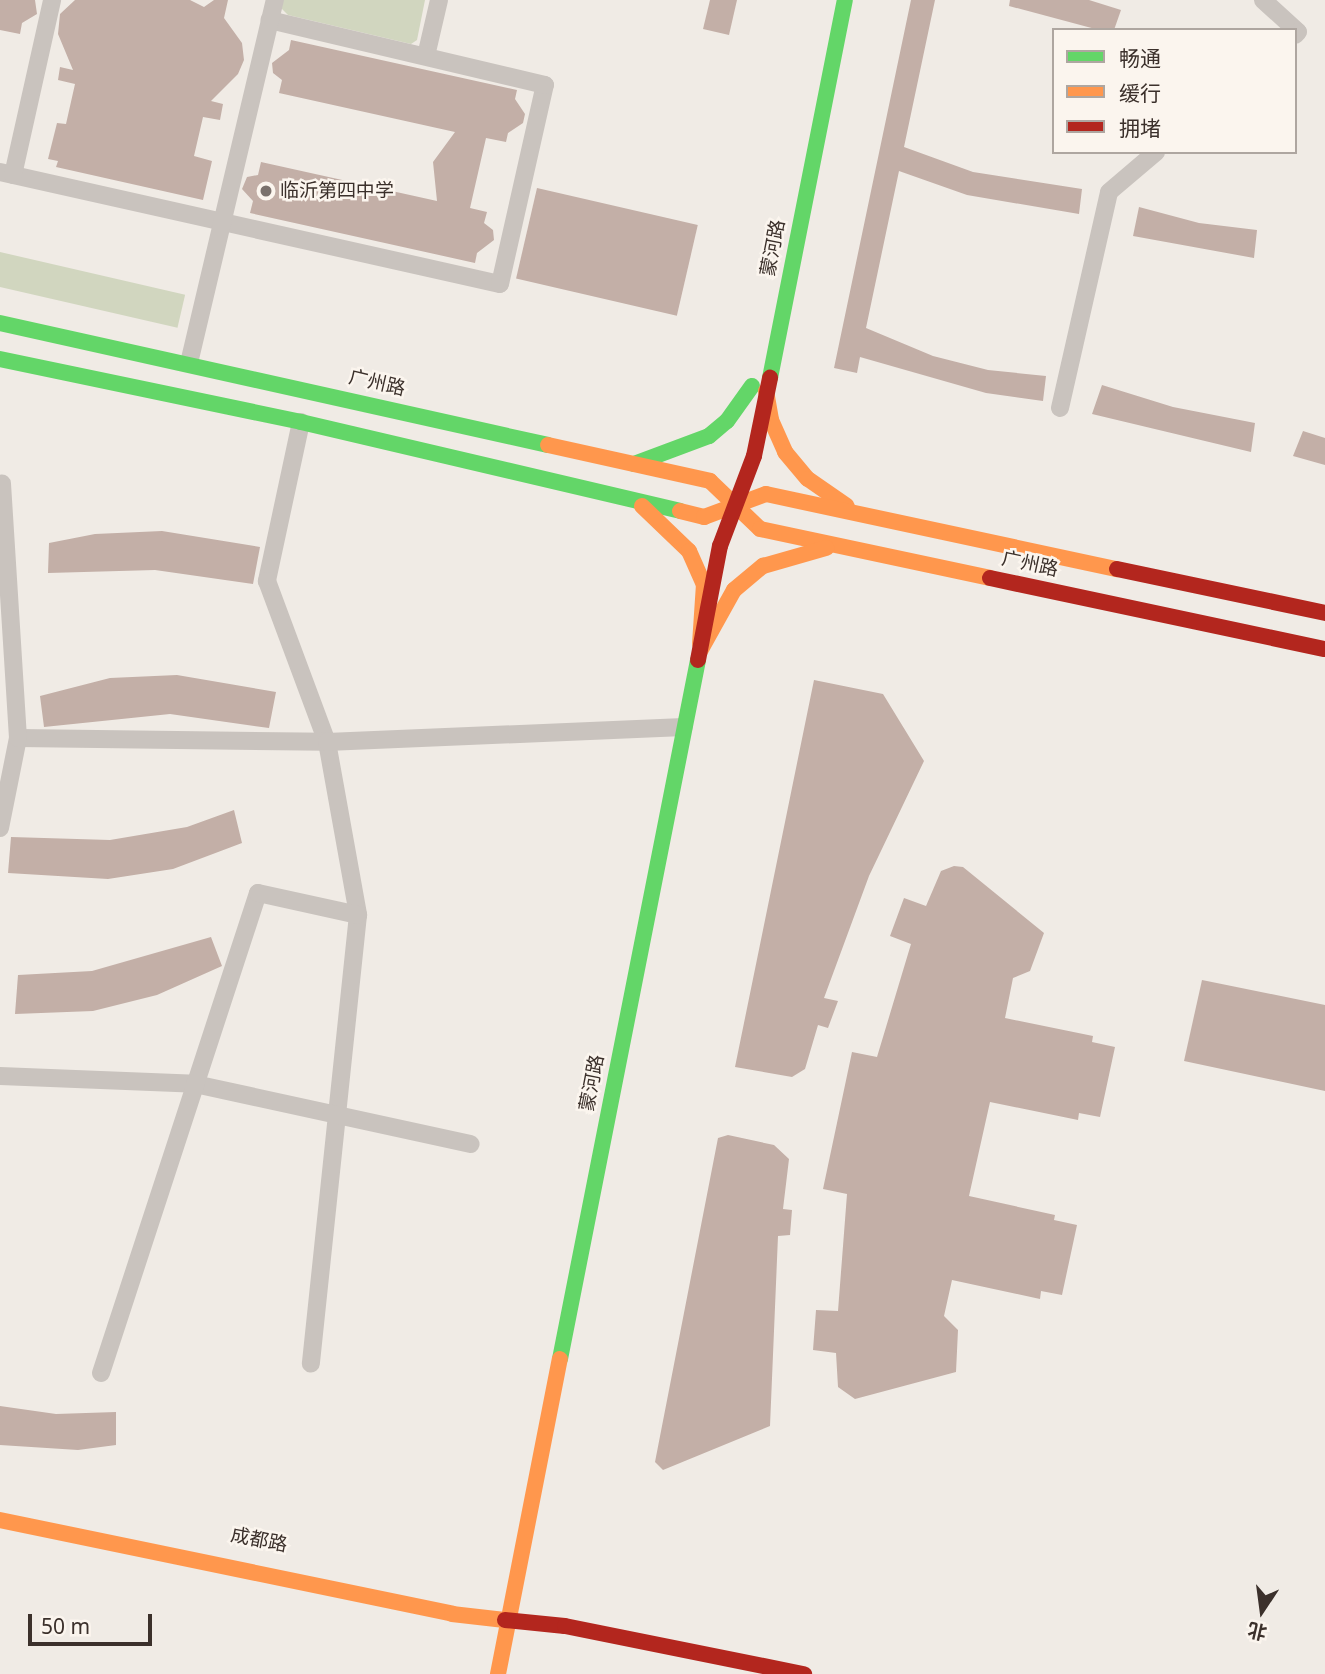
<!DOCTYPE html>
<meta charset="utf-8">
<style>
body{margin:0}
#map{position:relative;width:1325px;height:1674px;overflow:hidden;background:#f0ebe5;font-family:"Noto Sans","Noto Sans SC",sans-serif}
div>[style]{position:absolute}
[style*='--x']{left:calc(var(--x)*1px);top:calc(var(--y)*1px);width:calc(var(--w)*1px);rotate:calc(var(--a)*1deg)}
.green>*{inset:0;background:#d1d6bf;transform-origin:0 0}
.building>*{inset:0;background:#c3afa7;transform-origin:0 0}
.street>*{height:18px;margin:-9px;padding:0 9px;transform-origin:9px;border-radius:9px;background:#c9c3be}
.fast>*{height:16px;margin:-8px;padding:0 8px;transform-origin:8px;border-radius:8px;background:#63d668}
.slow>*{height:16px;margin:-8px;padding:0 8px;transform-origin:8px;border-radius:8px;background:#ff974d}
.jam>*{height:16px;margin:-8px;padding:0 8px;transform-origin:8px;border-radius:8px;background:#b3261e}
.dots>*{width:19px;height:19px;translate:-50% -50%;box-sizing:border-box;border:4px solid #fbf5ee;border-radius:50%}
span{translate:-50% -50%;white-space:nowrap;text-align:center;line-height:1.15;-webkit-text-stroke:5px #fbf5ee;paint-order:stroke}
.poi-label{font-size:19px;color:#3b302b}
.left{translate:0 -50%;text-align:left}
.street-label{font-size:19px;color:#3b302b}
.legend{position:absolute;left:1052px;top:28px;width:245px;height:126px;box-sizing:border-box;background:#fbf5ee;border:2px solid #aea6a0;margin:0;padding:9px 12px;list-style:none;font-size:21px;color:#3b302b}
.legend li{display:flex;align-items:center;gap:14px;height:35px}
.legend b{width:35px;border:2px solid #aea6a0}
.north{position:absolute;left:1227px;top:1576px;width:70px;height:70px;-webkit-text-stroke:5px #fbf5ee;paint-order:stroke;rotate:193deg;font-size:19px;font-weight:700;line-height:28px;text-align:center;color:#3b302b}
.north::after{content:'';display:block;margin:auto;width:24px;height:32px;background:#3b302b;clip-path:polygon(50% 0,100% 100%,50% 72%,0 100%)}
.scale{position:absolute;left:28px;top:1614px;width:124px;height:32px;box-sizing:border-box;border:4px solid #3b302b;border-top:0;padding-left:9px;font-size:21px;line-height:24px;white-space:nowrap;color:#3b302b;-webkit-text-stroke:5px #fbf5ee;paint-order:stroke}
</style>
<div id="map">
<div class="green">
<div style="clip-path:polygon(282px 0,425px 0,417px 40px,411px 44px,288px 15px,281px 8px)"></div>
<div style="left:0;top:252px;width:190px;height:34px;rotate:13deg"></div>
</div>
<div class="building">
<div style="clip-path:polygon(0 0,35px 0,37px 14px,22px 23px,20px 34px,0 30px)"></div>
<div style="clip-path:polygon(75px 0,190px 0,204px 7px,214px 0,228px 0,224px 18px,242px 43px,244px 60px,238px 74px,211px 101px,223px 104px,220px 120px,203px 117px,194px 156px,212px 161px,203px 200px,56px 167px,58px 161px,48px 159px,57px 123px,66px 124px,75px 84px,58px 80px,60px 67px,73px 70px,58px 34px,60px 14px)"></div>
<div style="clip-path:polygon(710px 0,737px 0,729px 35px,703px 29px)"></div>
<div style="clip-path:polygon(911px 0,935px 0,904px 147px,973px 172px,1082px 189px,1079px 214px,967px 195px,899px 171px,866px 328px,933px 356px,988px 370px,1046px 376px,1043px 401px,986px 393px,860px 357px,857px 373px,834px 368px)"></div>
<div style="clip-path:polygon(1010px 0,1089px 0,1121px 10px,1114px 30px,1099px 30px,1009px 6px)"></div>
<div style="clip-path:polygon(291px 40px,517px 90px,515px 99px,525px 114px,523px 123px,508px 133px,506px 142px,486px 138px,470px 208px,487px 212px,484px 223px,493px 230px,494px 240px,477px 253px,475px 263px,250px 213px,253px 201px,242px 189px,247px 177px,258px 175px,261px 162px,437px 201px,433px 162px,455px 132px,279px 93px,282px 80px,273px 73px,272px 63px,289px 50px)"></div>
<div style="left:537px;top:188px;width:165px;height:93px;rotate:13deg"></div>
<div style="clip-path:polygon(1139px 207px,1199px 223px,1257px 230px,1254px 258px,1133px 236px)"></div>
<div style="clip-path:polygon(1102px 385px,1173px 407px,1255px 423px,1251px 452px,1092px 414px)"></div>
<div style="clip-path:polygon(1303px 431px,1325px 438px,1325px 465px,1293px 456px)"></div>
<div style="clip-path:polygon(162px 531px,260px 547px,253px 584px,155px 570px,48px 573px,49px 543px,95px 534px)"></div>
<div style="clip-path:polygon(177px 675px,276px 692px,269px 728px,170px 714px,44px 727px,40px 696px,110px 678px)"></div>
<div style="clip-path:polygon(814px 680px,883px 694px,924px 761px,869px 876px,824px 998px,838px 1001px,828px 1028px,818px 1025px,805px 1069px,792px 1077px,735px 1067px)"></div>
<div style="clip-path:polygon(234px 810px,242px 843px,173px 869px,108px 879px,8px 873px,11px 837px,110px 840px,187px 827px)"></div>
<div style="clip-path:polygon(954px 866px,963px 867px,1044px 933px,1030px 971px,1013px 978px,1005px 1018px,1093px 1036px,1092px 1042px,1115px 1047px,1100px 1117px,1079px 1113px,1078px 1120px,990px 1102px,969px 1196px,1055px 1215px,1054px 1220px,1077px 1225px,1062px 1295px,1041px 1291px,1040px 1299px,952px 1280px,944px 1316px,958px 1330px,956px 1372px,855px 1399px,838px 1387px,836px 1353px,813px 1350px,816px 1310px,838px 1311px,847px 1194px,823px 1189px,852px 1052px,877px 1057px,911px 944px,890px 936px,904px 898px,926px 906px,941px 871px)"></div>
<div style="clip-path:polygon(211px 937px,222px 966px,157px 995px,93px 1011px,15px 1014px,18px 975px,92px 971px)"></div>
<div style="clip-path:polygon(1202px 980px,1325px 1005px,1325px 1091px,1184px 1061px)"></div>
<div style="clip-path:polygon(728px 1135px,774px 1145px,789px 1159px,783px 1209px,792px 1210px,790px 1235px,778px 1236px,770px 1426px,663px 1470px,655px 1462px,718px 1138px)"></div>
<div style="clip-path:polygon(0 1406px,56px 1414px,116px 1412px,116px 1445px,78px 1450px,0 1445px)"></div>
</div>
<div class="street">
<div style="--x:1263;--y:0;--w:47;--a:42.4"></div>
<div style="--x:1298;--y:32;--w:4;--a:135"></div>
<div style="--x:426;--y:56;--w:57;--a:-76.9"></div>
<div style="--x:0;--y:172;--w:512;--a:12.63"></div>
<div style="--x:500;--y:284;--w:204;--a:-77.3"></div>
<div style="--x:545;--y:85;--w:283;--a:-166.7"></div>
<div style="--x:13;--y:175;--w:179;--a:-77.4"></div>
<div style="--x:189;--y:363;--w:373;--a:-76.7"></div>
<div style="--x:1060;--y:408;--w:221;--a:-77.2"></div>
<div style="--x:1109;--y:192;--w:62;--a:-40.4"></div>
<div style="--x:301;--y:422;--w:163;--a:102.1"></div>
<div style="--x:267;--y:581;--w:172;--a:69.6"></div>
<div style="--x:327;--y:742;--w:176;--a:79.8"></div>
<div style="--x:358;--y:915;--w:451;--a:96"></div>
<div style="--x:18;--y:738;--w:309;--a:0.7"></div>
<div style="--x:327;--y:742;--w:357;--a:-2.4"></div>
<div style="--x:0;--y:828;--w:92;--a:-78.7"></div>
<div style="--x:18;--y:738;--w:255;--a:-93.6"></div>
<div style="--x:0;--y:1076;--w:195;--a:2.3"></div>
<div style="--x:195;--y:1084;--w:282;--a:12.3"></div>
<div style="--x:101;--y:1373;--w:505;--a:-71.89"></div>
<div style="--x:258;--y:893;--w:102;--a:12.4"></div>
</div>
<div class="fast">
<div style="--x:0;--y:323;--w:561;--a:12.55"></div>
<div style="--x:0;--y:359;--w:308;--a:11.8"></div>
<div style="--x:301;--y:422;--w:389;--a:13.2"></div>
<div style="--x:770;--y:378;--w:385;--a:-78.8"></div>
<div style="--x:634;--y:464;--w:80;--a:-20.5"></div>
<div style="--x:709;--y:436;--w:23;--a:-40"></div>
<div style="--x:727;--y:421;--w:43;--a:-54.5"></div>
<div style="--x:560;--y:1359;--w:712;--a:-78.83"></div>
</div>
<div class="slow">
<div style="--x:766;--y:391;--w:29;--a:80"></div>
<div style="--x:771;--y:420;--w:35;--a:66"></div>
<div style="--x:785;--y:452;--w:35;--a:50"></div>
<div style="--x:808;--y:479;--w:47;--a:34.7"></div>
<div style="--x:548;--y:445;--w:166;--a:12.5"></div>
<div style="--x:710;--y:481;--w:69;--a:43.8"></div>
<div style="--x:760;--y:529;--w:235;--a:12"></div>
<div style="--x:642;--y:506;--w:65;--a:43.8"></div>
<div style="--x:689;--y:551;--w:36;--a:66"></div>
<div style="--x:704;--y:584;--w:60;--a:93.8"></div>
<div style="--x:680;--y:511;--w:25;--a:14"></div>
<div style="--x:704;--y:517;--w:66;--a:-20.4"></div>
<div style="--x:766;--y:494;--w:359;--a:12.1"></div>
<div style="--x:700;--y:651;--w:70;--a:-60.9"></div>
<div style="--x:734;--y:590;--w:38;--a:-40"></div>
<div style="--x:763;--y:566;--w:66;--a:-15.9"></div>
<div style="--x:0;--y:1520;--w:462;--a:11.7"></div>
<div style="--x:452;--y:1614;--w:53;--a:6.5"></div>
<div style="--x:498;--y:1674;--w:321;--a:-78.9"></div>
</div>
<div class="jam">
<div style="--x:1117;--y:569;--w:213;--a:11.9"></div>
<div style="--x:990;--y:578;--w:342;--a:12"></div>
<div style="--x:698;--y:660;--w:116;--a:-79.1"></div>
<div style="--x:720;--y:546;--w:96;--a:-69.3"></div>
<div style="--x:754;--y:456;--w:80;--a:-78.4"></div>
<div style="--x:505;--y:1620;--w:60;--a:5.7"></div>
<div style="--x:565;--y:1626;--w:244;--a:11.4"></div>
</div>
<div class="dots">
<div style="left:266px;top:191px;background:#7a716c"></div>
</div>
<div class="poi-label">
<span class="left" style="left:280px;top:191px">临沂第四中学</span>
</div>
<div class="street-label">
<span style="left:773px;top:248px;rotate:-79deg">蒙河路</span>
<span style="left:377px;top:383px;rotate:13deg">广州路</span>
<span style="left:1030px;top:564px;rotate:12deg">广州路</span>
<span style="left:592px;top:1083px;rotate:-79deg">蒙河路</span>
<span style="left:259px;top:1540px;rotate:11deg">成都路</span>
</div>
<ul class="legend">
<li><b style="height:9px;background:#63d668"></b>畅通</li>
<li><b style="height:9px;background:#ff974d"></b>缓行</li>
<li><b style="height:9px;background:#b3261e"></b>拥堵</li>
</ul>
<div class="north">北</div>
<div class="scale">50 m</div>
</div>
